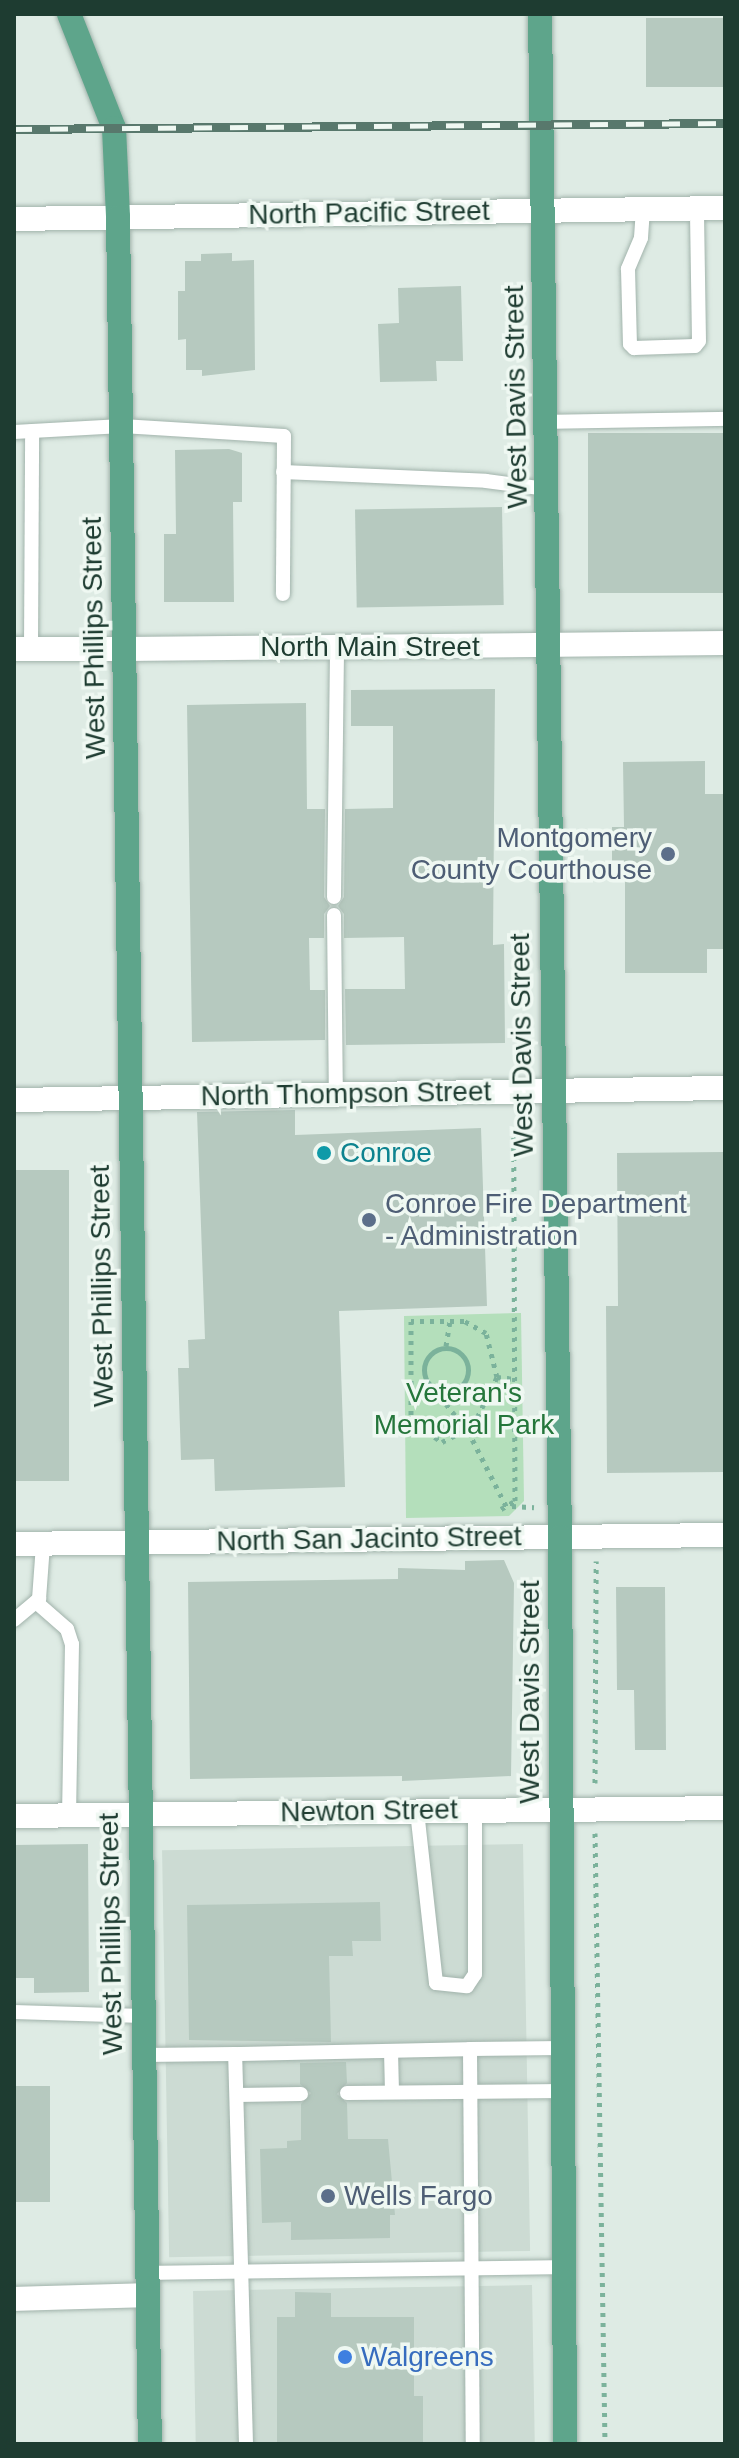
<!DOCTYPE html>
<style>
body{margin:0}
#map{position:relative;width:739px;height:2458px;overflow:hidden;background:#deebe4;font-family:Helvetica,sans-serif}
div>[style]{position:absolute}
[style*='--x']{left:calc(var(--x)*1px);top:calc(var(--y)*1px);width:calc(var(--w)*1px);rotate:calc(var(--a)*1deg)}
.built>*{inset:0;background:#ccdbd3;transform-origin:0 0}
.green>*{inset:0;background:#b4dfbb}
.building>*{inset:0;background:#b6c9bf;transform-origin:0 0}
.path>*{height:5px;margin-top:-2.5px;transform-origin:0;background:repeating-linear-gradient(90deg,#7bb29b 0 4px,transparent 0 10px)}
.path>.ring{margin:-2.5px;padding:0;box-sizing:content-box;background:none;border:5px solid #7bb29b;border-radius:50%}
.roads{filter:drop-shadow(0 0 2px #a1b3ab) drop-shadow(0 0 2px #a1b3ab)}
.service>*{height:14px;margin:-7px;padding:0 7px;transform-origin:7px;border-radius:7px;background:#fff}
.minor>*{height:24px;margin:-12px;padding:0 12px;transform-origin:12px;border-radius:12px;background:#fff}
.tertiary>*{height:24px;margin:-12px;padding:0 12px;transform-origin:12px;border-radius:12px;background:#fff}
.primary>*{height:24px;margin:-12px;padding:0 12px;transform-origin:12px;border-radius:12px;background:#5ea58b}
.rail>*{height:9px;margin-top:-4.5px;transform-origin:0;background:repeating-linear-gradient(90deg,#eff8f2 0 18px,#58786c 0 36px);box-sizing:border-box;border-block:2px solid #58786c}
.dots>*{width:22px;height:22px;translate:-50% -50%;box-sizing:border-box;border:4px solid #eff8f2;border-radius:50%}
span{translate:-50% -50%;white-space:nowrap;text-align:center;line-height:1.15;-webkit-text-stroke:7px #eff8f2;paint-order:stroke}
.street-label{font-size:28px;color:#1e3c31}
.service-label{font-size:28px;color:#4e5e75}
.right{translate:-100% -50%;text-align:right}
.left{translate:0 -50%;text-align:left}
.culture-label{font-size:28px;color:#0d838f}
.park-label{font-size:28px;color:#25763b}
.shop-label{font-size:28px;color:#366cbe}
.frame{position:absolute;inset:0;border:16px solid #1e3c31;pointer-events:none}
</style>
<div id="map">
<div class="built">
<div style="left:523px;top:1844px;width:407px;height:361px;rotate:89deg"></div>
<div style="left:532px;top:2285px;width:159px;height:339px;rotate:89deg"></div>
</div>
<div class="green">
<div style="clip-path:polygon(521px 1313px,524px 1501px,509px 1516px,406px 1518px,404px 1316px)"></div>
</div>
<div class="building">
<div style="left:725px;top:18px;width:69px;height:79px;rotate:90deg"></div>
<div style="clip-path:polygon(232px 253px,232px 261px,254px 260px,255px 370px,202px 376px,202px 370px,186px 370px,186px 339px,178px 340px,178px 291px,185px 291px,185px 261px,201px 261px,201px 254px)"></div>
<div style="clip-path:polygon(461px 286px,463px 361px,436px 361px,437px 381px,380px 382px,378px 324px,399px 323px,398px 288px)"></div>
<div style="left:588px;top:433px;width:137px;height:160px"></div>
<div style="clip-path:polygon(229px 449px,242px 453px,242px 502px,233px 502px,234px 602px,164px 602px,164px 534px,176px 534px,175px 450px)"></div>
<div style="left:502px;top:507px;width:98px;height:147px;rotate:89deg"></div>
<div style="clip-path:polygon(495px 689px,493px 945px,504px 944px,505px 1043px,346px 1045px,345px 989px,405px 989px,404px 937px,344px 938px,344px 914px,338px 906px,344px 897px,345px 809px,393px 808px,393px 726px,351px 726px,351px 690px)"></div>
<div style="clip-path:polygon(306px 703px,307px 809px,325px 809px,324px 897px,330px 906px,324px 914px,324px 938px,309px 938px,310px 990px,325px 990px,325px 1040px,192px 1042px,187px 705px)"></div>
<div style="clip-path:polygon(705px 761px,705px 794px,725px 794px,725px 949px,707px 949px,707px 973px,625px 973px,625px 881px,612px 881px,612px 827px,624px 827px,623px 762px)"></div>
<div style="clip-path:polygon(295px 1110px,295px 1135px,481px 1128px,487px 1306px,339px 1311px,345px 1487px,215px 1491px,214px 1459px,181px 1460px,178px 1368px,189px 1368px,188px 1340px,205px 1339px,197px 1112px)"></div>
<div style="clip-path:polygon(725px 1152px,725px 1472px,607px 1473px,606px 1306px,618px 1306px,617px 1153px)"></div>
<div style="left:14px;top:1170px;width:55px;height:311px"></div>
<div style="clip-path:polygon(504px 1560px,514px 1583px,511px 1776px,402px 1781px,402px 1776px,190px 1779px,188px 1582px,398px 1579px,398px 1568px,465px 1570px,465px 1561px)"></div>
<div style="clip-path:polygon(616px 1587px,665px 1587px,666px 1750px,635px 1750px,634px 1690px,617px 1690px)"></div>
<div style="clip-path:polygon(88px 1844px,89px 1992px,34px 1993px,34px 1978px,14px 1978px,14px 1845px)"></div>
<div style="clip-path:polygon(380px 1902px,381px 1941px,352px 1941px,353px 1956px,329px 1956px,331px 2042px,189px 2040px,187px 1905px)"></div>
<div style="clip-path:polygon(346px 2062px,347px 2083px,337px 2094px,347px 2103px,348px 2139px,388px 2139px,395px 2215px,390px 2215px,390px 2238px,291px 2240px,291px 2222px,262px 2223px,260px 2149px,287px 2148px,287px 2141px,301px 2140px,301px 2104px,311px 2093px,300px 2084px,300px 2063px)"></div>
<div style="left:14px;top:2086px;width:36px;height:116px"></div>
<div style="clip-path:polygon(295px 2292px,331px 2293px,331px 2317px,414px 2317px,414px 2396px,423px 2396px,423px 2444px,277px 2444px,277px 2317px,295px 2317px)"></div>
</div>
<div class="path">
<div style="--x:446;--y:1346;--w:26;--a:-81"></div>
<div class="ring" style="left:424px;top:1348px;width:39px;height:39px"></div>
<div style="--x:497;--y:1377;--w:18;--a:6"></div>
<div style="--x:445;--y:1392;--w:12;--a:85"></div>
<div style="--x:446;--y:1404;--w:35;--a:51"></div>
<div style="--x:468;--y:1431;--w:86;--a:63.1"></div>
<div style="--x:411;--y:1419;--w:39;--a:37"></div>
<div style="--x:442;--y:1442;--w:35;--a:-27"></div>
<div style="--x:473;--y:1426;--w:55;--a:-63.9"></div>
<div style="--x:497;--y:1377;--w:45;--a:-104"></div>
<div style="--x:486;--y:1333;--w:25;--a:-151"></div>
<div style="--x:464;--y:1321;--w:53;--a:180"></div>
<div style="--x:411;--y:1321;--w:98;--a:90"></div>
<div style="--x:411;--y:1419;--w:17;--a:87"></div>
<div style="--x:512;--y:1506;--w:22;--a:3"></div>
<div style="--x:501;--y:1509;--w:16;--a:-30"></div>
<div style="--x:515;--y:1501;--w:367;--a:-90.2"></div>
<div style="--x:595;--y:1783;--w:222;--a:-89.7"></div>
<div style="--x:595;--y:1833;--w:611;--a:89.06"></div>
</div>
<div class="roads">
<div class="service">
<div style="--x:643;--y:209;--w:29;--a:94"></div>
<div style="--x:641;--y:238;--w:34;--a:113"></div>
<div style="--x:628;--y:269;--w:75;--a:88.5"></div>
<div style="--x:630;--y:344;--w:6;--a:45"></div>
<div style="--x:634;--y:348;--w:61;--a:-1.9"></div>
<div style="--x:695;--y:346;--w:6;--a:-51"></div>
<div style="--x:699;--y:341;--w:132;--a:-90.9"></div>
<div style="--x:546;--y:422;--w:179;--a:-1"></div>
<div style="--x:14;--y:432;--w:108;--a:-3.2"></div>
<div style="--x:122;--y:426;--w:162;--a:3.5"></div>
<div style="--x:284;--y:436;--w:158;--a:90.4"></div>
<div style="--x:283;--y:472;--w:203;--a:2.5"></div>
<div style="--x:486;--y:481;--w:62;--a:7.5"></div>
<div style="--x:31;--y:649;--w:218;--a:-89.7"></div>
<div style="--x:334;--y:897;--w:250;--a:-89.3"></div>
<div style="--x:334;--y:915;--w:179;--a:89.4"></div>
<div style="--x:36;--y:1602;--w:41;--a:41.1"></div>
<div style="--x:67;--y:1629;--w:16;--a:72"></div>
<div style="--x:72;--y:1644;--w:171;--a:91"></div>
<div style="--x:14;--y:1620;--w:33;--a:-40"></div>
<div style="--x:39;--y:1599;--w:55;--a:-85.8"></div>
<div style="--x:417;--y:1811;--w:173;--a:83.7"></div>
<div style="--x:436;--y:1983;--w:31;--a:6"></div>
<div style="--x:467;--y:1986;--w:14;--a:-56"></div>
<div style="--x:475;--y:1974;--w:164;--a:-90"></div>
<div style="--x:14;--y:2012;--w:129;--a:1.8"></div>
<div style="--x:470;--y:2049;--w:93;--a:-0.6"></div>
<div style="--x:391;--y:2051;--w:41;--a:88.6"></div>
<div style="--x:143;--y:2055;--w:92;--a:-0.6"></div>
<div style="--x:347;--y:2093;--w:217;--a:-0.5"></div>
<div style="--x:237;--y:2095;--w:64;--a:-0.9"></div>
<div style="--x:148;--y:2273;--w:416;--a:-0.8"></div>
<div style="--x:246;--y:2444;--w:390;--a:-91.6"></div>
<div style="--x:235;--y:2054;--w:235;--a:-1.2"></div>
<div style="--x:470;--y:2049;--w:395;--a:89.6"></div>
</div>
<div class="minor">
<div style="--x:14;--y:219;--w:711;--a:-0.89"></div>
<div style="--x:14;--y:649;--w:111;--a:0"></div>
<div style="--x:14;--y:1100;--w:711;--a:-0.97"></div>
<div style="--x:14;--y:1544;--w:711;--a:-0.73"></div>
<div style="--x:14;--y:1816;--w:711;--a:-0.64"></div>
<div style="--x:14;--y:2299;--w:134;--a:-1.7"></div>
</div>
<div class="tertiary">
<div style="--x:125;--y:649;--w:600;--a:-0.57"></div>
</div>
<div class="primary">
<div style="--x:69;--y:14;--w:123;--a:68.5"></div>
<div style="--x:114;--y:128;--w:89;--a:87.4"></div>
<div style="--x:118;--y:217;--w:2227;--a:89.18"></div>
<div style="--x:540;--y:14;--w:1523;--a:89.25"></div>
<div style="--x:560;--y:1537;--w:907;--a:89.68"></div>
</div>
</div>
<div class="rail">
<div style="--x:14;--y:129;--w:711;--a:-0.48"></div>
</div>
<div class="dots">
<div style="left:668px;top:854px;background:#5c6f8a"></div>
<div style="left:324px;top:1153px;background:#0f9aa8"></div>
<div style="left:369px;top:1220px;background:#5c6f8a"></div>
<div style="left:328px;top:2196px;background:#5c6f8a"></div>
<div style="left:345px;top:2357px;background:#3f7fe0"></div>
</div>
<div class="street-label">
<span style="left:369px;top:213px;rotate:-1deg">North Pacific Street</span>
<span style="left:516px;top:397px;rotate:-91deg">West Davis Street</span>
<span style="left:94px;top:638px;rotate:-91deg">West Phillips Street</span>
<span style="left:370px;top:647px">North Main Street</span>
<span style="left:522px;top:1045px;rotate:-91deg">West Davis Street</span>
<span style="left:346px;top:1094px;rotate:-1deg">North Thompson Street</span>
<span style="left:102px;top:1286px;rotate:-91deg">West Phillips Street</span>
<span style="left:369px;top:1539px;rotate:-1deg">North San Jacinto Street</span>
<span style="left:530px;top:1692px;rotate:-90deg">West Davis Street</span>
<span style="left:369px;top:1811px;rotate:-1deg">Newton Street</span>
<span style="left:111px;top:1934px;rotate:-91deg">West Phillips Street</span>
</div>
<div class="service-label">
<span class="right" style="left:652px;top:854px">Montgomery<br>County Courthouse</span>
<span class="left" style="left:385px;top:1220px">Conroe Fire Department<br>- Administration</span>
<span class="left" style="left:344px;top:2196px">Wells Fargo</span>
</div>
<div class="culture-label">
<span class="left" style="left:340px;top:1153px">Conroe</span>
</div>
<div class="park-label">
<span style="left:464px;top:1409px">Veteran's<br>Memorial Park</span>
</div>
<div class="shop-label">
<span class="left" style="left:361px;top:2357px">Walgreens</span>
</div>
<div class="frame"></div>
</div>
